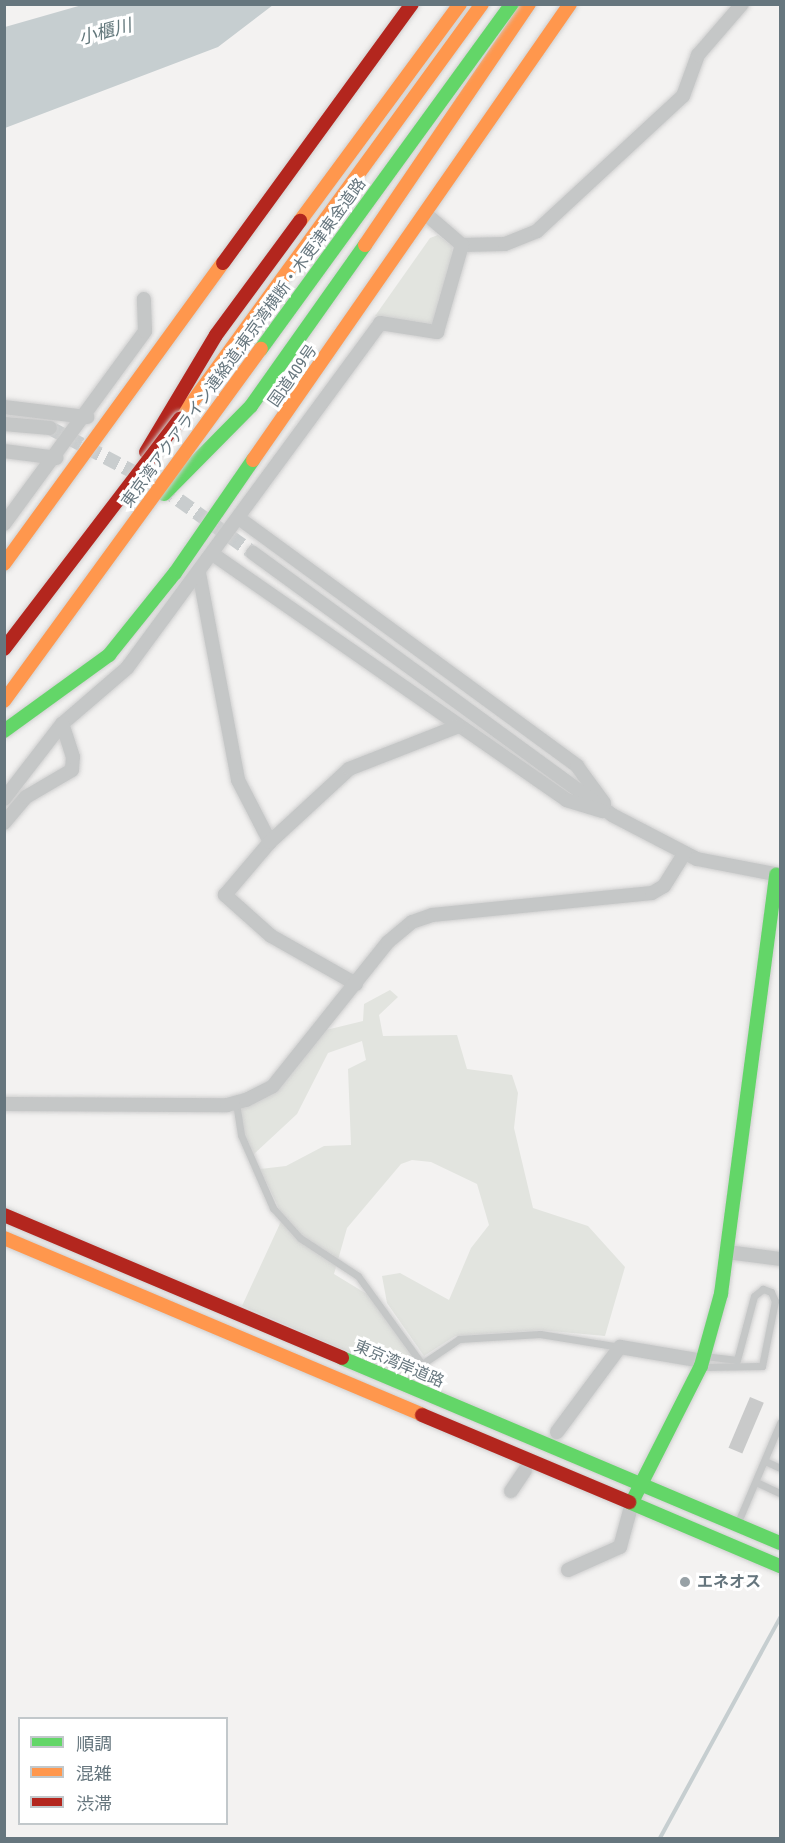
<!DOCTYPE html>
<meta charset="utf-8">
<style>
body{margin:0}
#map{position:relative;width:785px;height:1843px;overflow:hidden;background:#f3f2f1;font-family:"Roboto Condensed","Noto Sans JP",sans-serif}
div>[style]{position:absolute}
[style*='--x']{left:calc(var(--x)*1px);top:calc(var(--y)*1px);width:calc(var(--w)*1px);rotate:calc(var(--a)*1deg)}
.green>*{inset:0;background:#e2e4df}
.water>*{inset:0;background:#c6ced0}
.stream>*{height:4px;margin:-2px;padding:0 2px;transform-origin:2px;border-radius:2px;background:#c6ced0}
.building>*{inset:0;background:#c9caca;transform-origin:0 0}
.street-tunnel>*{height:14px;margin-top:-7px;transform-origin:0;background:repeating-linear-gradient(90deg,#c9cdce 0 14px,transparent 0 21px)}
.roads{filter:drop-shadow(0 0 2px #cfcfcf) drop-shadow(0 0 2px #cfcfcf)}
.lane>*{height:7px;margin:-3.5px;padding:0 3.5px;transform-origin:3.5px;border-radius:3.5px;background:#c5c7c7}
.street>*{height:14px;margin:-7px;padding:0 7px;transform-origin:7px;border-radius:7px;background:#c5c7c7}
.fast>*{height:14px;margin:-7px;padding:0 7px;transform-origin:7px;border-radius:7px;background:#63d668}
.slow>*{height:14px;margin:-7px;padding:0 7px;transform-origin:7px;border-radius:7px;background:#ff974d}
.jam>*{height:14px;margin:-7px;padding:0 7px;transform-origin:7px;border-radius:7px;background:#b3261e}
.bridges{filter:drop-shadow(0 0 2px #cfcfcf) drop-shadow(0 0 2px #cfcfcf)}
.fast-bridge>*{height:14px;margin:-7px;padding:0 7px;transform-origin:7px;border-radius:7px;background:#63d668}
.slow-bridge>*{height:14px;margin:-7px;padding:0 7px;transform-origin:7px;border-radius:7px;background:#ff974d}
.jam-bridge>*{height:14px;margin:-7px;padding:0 7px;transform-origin:7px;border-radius:7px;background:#b3261e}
.dots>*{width:16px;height:16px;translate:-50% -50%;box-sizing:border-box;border:3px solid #fff;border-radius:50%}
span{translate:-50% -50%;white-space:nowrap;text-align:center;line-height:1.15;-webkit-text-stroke:6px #fff;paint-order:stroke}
.street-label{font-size:16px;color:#66767e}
.poi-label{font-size:16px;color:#66767e;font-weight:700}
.left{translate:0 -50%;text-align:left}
.water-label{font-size:18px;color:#62777b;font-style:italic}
.frame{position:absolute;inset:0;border:6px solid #66767e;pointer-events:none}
.legend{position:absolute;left:18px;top:1717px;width:210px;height:108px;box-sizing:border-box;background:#fff;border:2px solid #c2c8cb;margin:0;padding:8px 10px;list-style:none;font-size:18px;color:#66767e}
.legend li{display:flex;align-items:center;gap:12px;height:30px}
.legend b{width:30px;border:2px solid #c2c8cb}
</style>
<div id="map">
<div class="green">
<div style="clip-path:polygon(438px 235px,452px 246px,453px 257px,435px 321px,427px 327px,375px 316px,430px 238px)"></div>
<div style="clip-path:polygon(390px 990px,398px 997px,379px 1015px,383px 1036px,457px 1035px,467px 1069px,512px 1075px,518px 1093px,514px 1128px,533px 1208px,588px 1226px,625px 1267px,605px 1336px,540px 1330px,455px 1336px,424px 1356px,387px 1303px,382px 1276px,400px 1273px,449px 1300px,471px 1248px,489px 1225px,477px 1184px,431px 1162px,412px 1160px,401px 1164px,347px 1228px,334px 1274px,370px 1296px,418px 1364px,407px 1377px,242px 1306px,283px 1217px,260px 1169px,286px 1166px,324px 1146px,351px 1145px,348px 1069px,366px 1060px,362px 1041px,328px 1053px,297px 1114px,253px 1155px,238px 1117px,242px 1108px,326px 1030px,363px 1021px,364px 1004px)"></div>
</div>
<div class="water">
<div style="clip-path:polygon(82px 5px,82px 4px,273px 5px,218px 47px,5px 128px,5px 27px)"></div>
</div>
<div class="stream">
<div style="--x:660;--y:1838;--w:251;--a:-61.4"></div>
</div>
<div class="building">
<div style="left:750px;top:1397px;width:15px;height:55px;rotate:23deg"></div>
</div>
<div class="street-tunnel">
<div style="--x:50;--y:428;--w:105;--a:27.8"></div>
<div style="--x:162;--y:488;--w:112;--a:35.5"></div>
</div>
<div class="roads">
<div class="lane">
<div style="--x:236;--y:1103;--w:32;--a:81"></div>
<div style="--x:241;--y:1135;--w:80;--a:66.3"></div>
<div style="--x:273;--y:1208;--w:40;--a:48"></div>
<div style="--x:300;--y:1238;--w:69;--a:33.2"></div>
<div style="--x:358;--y:1276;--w:109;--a:54"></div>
<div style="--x:703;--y:1367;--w:59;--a:-1"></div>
<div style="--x:762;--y:1366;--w:66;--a:-78.7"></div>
<div style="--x:775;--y:1301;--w:10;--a:-114"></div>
<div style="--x:771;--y:1292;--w:9;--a:-159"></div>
<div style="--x:763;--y:1289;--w:11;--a:142"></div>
<div style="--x:754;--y:1296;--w:66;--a:104.9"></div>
<div style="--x:737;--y:1360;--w:32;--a:-173"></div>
<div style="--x:409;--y:1381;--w:21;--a:-53"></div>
<div style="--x:422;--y:1364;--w:45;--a:-34"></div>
<div style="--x:459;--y:1339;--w:81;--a:-3.5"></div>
<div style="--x:540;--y:1334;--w:81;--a:9.2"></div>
<div style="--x:765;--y:1461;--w:17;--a:25"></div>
<div style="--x:756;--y:1482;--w:26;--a:25"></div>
<div style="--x:738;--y:1522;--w:108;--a:-67"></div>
</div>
<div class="street">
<div style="--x:462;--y:245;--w:43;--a:-1.3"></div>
<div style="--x:505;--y:244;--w:35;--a:-22"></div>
<div style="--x:537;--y:231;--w:199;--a:-42.8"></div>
<div style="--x:683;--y:96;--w:44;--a:-69.9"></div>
<div style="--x:698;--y:55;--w:67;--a:-49.2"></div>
<div style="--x:4;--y:407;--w:84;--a:6.9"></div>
<div style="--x:4;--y:424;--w:46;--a:5"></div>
<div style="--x:4;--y:451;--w:53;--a:7.5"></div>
<div style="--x:240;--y:519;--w:418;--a:36.2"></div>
<div style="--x:577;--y:766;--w:46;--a:53.9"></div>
<div style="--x:4;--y:524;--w:239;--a:-53.8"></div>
<div style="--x:145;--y:331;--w:32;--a:-92"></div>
<div style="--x:253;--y:553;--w:444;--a:36.1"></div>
<div style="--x:612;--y:815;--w:96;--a:27.4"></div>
<div style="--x:697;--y:859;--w:85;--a:10.9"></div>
<div style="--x:214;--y:555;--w:429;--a:34.8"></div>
<div style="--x:566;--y:800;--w:38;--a:17"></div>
<div style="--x:199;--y:573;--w:211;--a:79.3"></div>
<div style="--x:238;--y:780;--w:70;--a:62.7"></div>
<div style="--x:4;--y:799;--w:95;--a:-52.3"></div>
<div style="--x:62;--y:724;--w:86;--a:-40.7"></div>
<div style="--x:127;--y:668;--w:428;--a:-53.7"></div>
<div style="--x:380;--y:323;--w:58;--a:9"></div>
<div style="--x:437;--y:332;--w:91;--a:-74"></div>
<div style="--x:462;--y:245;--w:46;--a:-139.4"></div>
<div style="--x:4;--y:823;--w:34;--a:-50"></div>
<div style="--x:26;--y:797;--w:53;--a:-30.4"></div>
<div style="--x:72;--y:770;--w:13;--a:-86"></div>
<div style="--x:73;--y:757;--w:35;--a:-108"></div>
<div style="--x:356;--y:984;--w:98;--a:-150.5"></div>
<div style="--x:271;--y:936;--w:62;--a:-138.3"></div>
<div style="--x:225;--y:895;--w:70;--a:-49.7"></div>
<div style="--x:270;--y:842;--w:108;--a:-42.7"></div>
<div style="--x:349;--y:769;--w:118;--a:-21.4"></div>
<div style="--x:4;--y:1104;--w:223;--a:0.3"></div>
<div style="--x:227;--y:1105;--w:20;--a:-15"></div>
<div style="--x:246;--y:1100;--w:30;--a:-27"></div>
<div style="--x:273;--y:1086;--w:184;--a:-51.4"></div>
<div style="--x:388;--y:942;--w:31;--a:-40"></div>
<div style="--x:412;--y:922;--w:21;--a:-19"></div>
<div style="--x:432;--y:915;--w:221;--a:-5.7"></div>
<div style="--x:652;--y:893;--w:14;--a:-30"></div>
<div style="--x:664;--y:886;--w:39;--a:-58"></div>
<div style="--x:727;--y:1252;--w:53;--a:7.5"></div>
<div style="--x:557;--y:1432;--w:106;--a:-53.5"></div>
<div style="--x:620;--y:1347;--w:84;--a:9.6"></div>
<div style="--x:511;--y:1491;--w:25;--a:-56"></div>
<div style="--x:568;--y:1570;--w:57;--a:-23.9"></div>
<div style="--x:620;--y:1547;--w:46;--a:-74.7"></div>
</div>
<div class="fast">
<div style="--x:164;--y:494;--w:124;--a:-45.3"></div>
<div style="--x:251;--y:406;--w:197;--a:-54.7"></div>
<div style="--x:4;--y:731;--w:130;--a:-35.9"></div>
<div style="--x:109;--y:655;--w:105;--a:-51.2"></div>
<div style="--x:175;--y:573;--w:137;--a:-55.4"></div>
<div style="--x:342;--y:1358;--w:475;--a:22.9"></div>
<div style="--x:634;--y:1498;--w:148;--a:-63.1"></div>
<div style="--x:701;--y:1366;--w:75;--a:-74.5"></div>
<div style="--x:721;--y:1294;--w:423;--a:-82.5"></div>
<div style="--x:629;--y:1502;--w:164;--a:23"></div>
</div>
<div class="slow">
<div style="--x:300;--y:221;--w:270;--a:-53.6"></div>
<div style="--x:365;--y:245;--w:292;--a:-55.8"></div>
<div style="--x:180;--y:419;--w:513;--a:-53.96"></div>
<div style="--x:253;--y:460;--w:555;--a:-55.19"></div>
<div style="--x:4;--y:564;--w:372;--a:-54"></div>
<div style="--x:4;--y:1238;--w:454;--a:22.9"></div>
</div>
<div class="jam">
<div style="--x:223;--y:263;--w:321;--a:-53.9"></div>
<div style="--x:146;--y:452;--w:136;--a:-59.1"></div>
<div style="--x:216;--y:335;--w:142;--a:-53.6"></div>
<div style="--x:4;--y:1215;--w:367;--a:22.9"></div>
<div style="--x:422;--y:1415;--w:225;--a:22.8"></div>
</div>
</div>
<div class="bridges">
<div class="fast-bridge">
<div style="--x:261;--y:349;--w:427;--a:-54"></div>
</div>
<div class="slow-bridge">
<div style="--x:4;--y:701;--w:436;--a:-53.9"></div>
</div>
<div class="jam-bridge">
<div style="--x:4;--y:649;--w:290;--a:-52.6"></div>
</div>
</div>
<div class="dots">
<div style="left:685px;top:1582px;background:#97a1a6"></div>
</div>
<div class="street-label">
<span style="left:244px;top:343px;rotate:-54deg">東京湾アクアライン連絡道;東京湾横断・木更津東金道路</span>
<span style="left:293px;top:376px;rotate:-55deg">国道409号</span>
<span style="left:399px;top:1364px;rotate:23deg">東京湾岸道路</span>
</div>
<div class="poi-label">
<span class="left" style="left:697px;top:1582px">エネオス</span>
</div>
<div class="water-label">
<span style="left:105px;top:32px;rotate:-15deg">小櫃川</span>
</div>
<div class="frame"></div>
<ul class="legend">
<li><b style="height:8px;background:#63d668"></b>順調</li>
<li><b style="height:8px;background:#ff974d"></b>混雑</li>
<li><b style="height:8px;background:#b3261e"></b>渋滞</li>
</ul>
</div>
